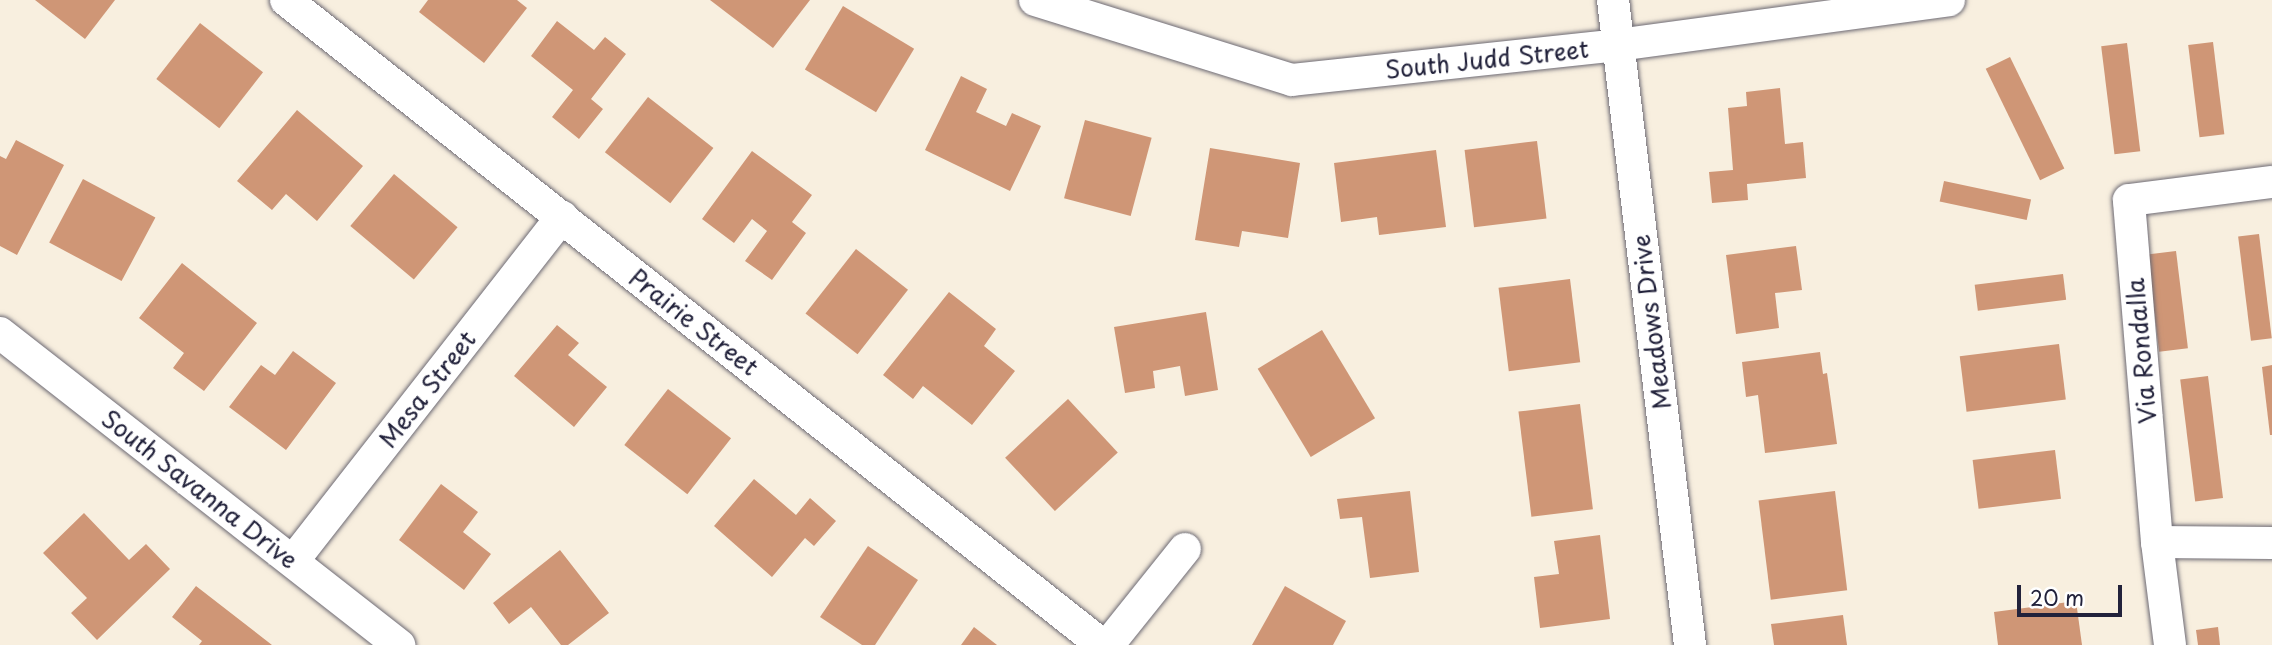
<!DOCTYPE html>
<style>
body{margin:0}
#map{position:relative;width:2272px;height:645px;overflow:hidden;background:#f8efdf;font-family:"Playpen Sans",sans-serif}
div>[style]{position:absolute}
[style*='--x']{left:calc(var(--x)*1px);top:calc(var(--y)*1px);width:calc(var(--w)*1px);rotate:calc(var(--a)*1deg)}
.building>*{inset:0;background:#cf9676;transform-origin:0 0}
.roads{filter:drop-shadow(0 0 2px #6d6a74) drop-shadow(0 0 2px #6d6a74)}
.minor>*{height:32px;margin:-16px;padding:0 16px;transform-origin:16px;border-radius:16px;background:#fff}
span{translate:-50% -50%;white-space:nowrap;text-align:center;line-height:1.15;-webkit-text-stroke:7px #fff;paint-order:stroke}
.street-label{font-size:24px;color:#22223b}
.scale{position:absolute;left:2017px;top:585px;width:105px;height:32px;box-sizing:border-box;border:4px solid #22223b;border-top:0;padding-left:9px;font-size:21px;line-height:24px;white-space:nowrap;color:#22223b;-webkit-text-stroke:5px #fff;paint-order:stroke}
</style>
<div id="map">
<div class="building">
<div style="clip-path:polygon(35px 0,115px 0,85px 39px)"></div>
<div style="clip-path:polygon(428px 0,517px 0,527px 8px,484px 63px,419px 12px)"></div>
<div style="clip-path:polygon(710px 0,810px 0,773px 48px)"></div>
<div style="left:843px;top:6px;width:83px;height:74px;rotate:31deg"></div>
<div style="clip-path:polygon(557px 21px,594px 50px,605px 37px,626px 54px,591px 99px,603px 109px,579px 139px,552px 117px,573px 90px,531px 56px)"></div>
<div style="left:200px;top:23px;width:80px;height:71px;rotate:38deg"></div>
<div style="left:2213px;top:42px;width:93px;height:25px;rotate:83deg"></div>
<div style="left:2127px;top:43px;width:109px;height:26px;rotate:83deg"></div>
<div style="left:2010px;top:57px;width:124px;height:27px;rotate:64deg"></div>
<div style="clip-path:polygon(961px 76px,987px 89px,976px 112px,1006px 126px,1012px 113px,1041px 126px,1010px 191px,925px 150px)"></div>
<div style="clip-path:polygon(1780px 88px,1785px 144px,1803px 142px,1806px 178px,1747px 184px,1748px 200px,1712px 203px,1709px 172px,1733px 170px,1728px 108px,1747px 106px,1746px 92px)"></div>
<div style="left:648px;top:97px;width:83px;height:70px;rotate:38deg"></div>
<div style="clip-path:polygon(297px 110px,363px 166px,317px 221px,286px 194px,272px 210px,237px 181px)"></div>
<div style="left:1085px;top:120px;width:69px;height:81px;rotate:15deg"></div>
<div style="clip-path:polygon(16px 140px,64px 165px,17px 255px,0 246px,0 156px,6px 159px)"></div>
<div style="left:1537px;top:141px;width:78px;height:73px;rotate:83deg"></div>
<div style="clip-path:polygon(1210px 148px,1300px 163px,1288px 238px,1242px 231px,1239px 247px,1195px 240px)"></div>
<div style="clip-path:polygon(1436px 150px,1446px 227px,1379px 235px,1377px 217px,1341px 222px,1334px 163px)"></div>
<div style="clip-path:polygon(752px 151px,812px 195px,792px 222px,806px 233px,772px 280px,745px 261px,767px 231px,752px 219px,734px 243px,702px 219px)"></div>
<div style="left:394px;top:174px;width:83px;height:68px;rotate:40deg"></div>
<div style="left:83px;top:179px;width:82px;height:72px;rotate:28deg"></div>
<div style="left:1944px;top:181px;width:89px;height:21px;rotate:12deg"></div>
<div style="left:2259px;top:234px;width:105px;height:21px;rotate:83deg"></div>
<div style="clip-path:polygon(1796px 246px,1802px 290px,1775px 293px,1779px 328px,1736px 334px,1726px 255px)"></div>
<div style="left:856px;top:249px;width:66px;height:82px;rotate:38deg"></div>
<div style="left:2176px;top:251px;width:98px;height:29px;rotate:83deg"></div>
<div style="clip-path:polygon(182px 263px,257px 323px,204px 391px,173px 368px,184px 353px,139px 318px)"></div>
<div style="left:2063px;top:274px;width:26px;height:89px;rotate:83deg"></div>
<div style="left:1570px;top:279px;width:84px;height:72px;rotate:83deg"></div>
<div style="clip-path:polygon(949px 292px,996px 329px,984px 346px,1015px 371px,972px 425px,923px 386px,913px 399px,883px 375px)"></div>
<div style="clip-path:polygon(1206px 312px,1218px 390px,1185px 396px,1180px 366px,1153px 371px,1155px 388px,1125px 393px,1114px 327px)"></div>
<div style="clip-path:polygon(557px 325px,579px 343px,568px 355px,607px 387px,574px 427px,514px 376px)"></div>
<div style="left:1322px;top:330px;width:103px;height:75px;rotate:59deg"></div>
<div style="left:2059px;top:344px;width:56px;height:100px;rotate:83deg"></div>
<div style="clip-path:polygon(293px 351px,336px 383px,286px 450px,229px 407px,261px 365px,275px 375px)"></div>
<div style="clip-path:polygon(1820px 352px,1823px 374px,1827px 373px,1837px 444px,1765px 453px,1758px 395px,1746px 397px,1742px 362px)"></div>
<div style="clip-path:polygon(2272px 365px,2272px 435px,2270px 435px,2262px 367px)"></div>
<div style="left:2208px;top:376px;width:123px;height:28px;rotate:83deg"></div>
<div style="left:668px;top:389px;width:80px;height:71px;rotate:38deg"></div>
<div style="left:1068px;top:399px;width:73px;height:86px;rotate:47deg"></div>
<div style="left:1580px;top:404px;width:106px;height:62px;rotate:83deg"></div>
<div style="left:2055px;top:450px;width:49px;height:83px;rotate:83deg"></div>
<div style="clip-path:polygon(754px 479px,796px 515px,810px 498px,836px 521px,814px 546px,805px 538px,772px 577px,714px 526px)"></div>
<div style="clip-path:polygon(441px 484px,478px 512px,463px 532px,491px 554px,464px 590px,399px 540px)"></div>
<div style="clip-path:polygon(1410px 491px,1419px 572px,1370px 578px,1362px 517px,1340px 519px,1337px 499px)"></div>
<div style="left:1835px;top:491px;width:100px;height:77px;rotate:83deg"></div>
<div style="clip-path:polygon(84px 513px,129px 560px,146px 544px,170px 569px,97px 640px,71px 613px,87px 598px,43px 553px)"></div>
<div style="clip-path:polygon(1600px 535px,1610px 619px,1540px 628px,1534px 577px,1559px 574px,1554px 541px)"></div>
<div style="clip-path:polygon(868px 546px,918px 580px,875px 645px,862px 645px,820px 617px)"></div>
<div style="clip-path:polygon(560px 550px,609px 613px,568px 645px,561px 645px,531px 607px,509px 624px,493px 603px)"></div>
<div style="clip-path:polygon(196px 586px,272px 645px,199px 645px,202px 641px,172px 617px)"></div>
<div style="clip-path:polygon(1285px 586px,1346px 621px,1333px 645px,1252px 645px)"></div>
<div style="clip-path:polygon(2076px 601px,2082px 645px,1998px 645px,1994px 612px)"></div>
<div style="clip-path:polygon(1843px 615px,1847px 645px,1774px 645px,1771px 624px)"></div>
<div style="clip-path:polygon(974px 627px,997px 645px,961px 645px)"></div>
<div style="clip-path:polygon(2218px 627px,2220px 645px,2198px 645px,2196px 630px)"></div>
</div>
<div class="roads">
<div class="minor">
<div style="--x:286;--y:0;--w:1040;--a:38.32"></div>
<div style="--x:1035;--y:0;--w:269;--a:17.3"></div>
<div style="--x:1292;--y:80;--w:328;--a:-6.1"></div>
<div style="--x:1618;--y:45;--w:334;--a:-7.7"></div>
<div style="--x:1613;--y:0;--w:650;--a:83.19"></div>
<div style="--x:0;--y:333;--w:507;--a:38.02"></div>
<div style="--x:2157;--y:542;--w:115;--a:0.5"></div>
<div style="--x:293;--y:561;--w:437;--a:-52"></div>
<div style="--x:1108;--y:645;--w:123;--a:-51.3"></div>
<div style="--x:2170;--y:645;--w:104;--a:-97.2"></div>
<div style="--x:2157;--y:542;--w:343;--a:-94.7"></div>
<div style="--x:2129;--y:200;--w:144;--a:-7.2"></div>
</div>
</div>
<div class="street-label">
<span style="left:1487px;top:59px;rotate:-6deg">South Judd Street</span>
<span style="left:694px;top:322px;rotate:38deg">Prairie Street</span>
<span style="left:1651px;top:322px;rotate:-97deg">Meadows Drive</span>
<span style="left:2141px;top:351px;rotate:-95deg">Via Rondalla</span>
<span style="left:427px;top:389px;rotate:-52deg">Mesa Street</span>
<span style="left:200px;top:489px;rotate:38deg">South Savanna Drive</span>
</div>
<div class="scale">20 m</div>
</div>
